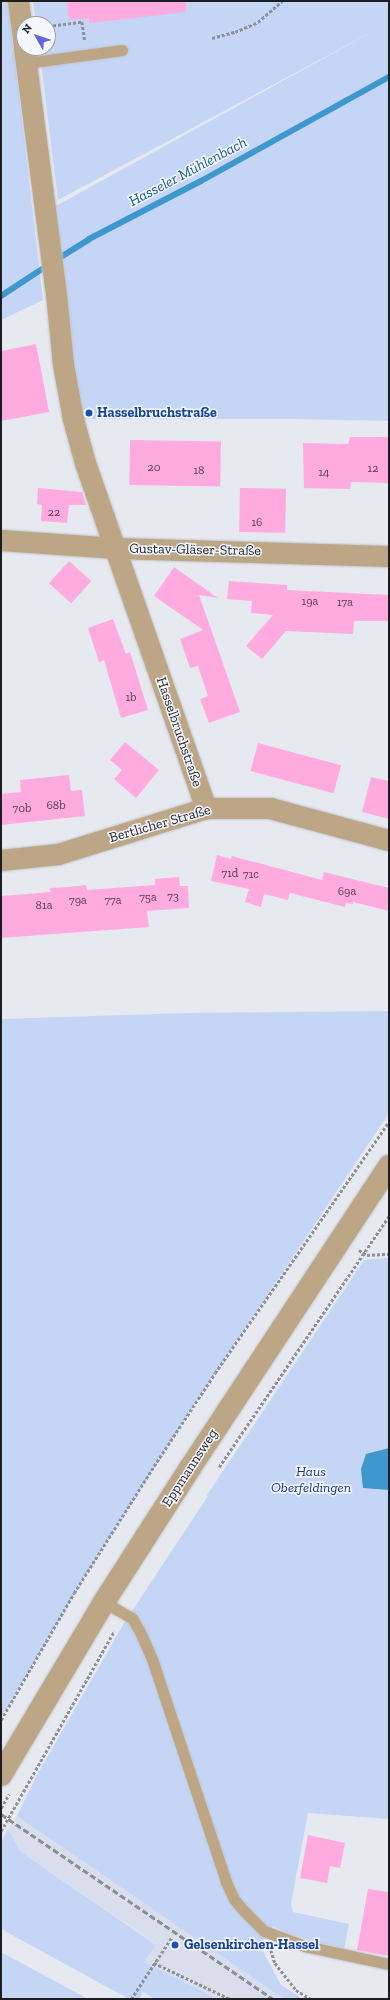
<!DOCTYPE html>
<meta charset="utf-8">
<style>
body{margin:0}
#map{position:relative;width:390px;height:2000px;overflow:hidden;background:#e6eaf0;font-family:"Zilla Slab",serif}
div>[style]{position:absolute}
[style*='--x']{left:calc(var(--x)*1px);top:calc(var(--y)*1px);width:calc(var(--w)*1px);rotate:calc(var(--a)*1deg)}
.built>*{inset:0;background:#d8deec}
.green>*{inset:0;background:#c5d5f6}
.water>*{inset:0;background:#3e98ce}
.stream>*{height:6px;margin:-3px;padding:0 3px;transform-origin:3px;border-radius:3px;background:#3e98ce}
.building>*{inset:0;background:#ffabdf;transform-origin:0 0}
.path>*{height:2.5px;margin-top:-1.25px;transform-origin:0;background:repeating-linear-gradient(90deg,#8d9095 0 3px,transparent 0 5px)}
.roads{filter:drop-shadow(0 0 1px #c2c5cb) drop-shadow(0 0 1px #c2c5cb)}
.service>*{height:11px;margin:-5.5px;padding:0 5.5px;transform-origin:5.5px;border-radius:5.5px;background:#bda685}
.minor>*{height:21px;margin:-10.5px;padding:0 10.5px;transform-origin:10.5px;border-radius:10.5px;background:#bda685}
.tertiary>*{height:22px;margin:-11px;padding:0 11px;transform-origin:11px;border-radius:11px;background:#bda685}
.rail>*{height:3px;margin-top:-1.5px;transform-origin:0;background:repeating-linear-gradient(90deg,#8a8d92 0 6px,transparent 0 9px)}
.dots>*{width:11px;height:11px;translate:-50% -50%;box-sizing:border-box;border:2px solid #f4f7fe;border-radius:50%}
span{translate:-50% -50%;white-space:nowrap;text-align:center;line-height:1.15;-webkit-text-stroke:3px #f4f7fe;paint-order:stroke}
.number-label{font-size:12px;color:#554050}
.number-label span{-webkit-text-stroke-width:0}
.transit-label{font-size:14px;color:#164399;font-weight:700}
.left{translate:0 -50%;text-align:left}
.street-label{font-size:14px;color:#1c1d20}
.park-label{font-size:14px;color:#173389;font-style:italic}
.water-label{font-size:15px;color:#16587e;font-style:italic}
.frame{position:absolute;inset:0;border:2px solid #1c1d20;pointer-events:none}
.north{position:absolute;left:16px;top:16px;width:40px;height:40px;box-sizing:border-box;background:#f4f7fe;border:1px solid #9ea0a5;border-radius:50%;rotate:309deg;font-size:11px;font-weight:700;line-height:16px;text-align:center;color:#1c1d20}
.north::after{content:'';display:block;margin:auto;width:14px;height:18px;background:#6264dd;clip-path:polygon(50% 0,100% 100%,50% 72%,0 100%)}
</style>
<div id="map">
<div class="built">
<div style="clip-path:polygon(17px 1816px,193px 1936px,284px 1999px,218px 1999px,144px 1962px,156px 1944px,21px 1852px,8px 1829px)"></div>
</div>
<div class="green">
<div style="clip-path:polygon(1px 1px,8px 1px,43px 300px,1px 320px)"></div>
<div style="clip-path:polygon(33px 1px,389px 1px,389px 421px,293px 419px,73px 419px,45px 212px,379px 28px,58px 200px,39px 48px,48px 48px,48px 24px,36px 24px)"></div>
<div style="clip-path:polygon(389px 1011px,389px 1113px,204px 1390px,86px 1575px,1px 1718px,1px 1019px,188px 1013px)"></div>
<div style="clip-path:polygon(389px 1258px,389px 1819px,308px 1813px,291px 1904px,293px 1912px,349px 1924px,344px 1949px,288px 1934px,273px 1926px,260px 1946px,281px 1985px,303px 1999px,284px 1999px,17px 1816px,37px 1775px,124px 1623px,208px 1496px,207px 1495px,364px 1260px)"></div>
<div style="clip-path:polygon(8px 1829px,21px 1852px,156px 1945px,144px 1962px,218px 1999px,155px 1999px,143px 1992px,139px 1999px,129px 1999px,1px 1929px,1px 1842px)"></div>
<div style="clip-path:polygon(1px 1952px,88px 1999px,1px 1999px)"></div>
</div>
<div class="water">
<div style="clip-path:polygon(389px 1448px,389px 1490px,363px 1488px,361px 1469px,366px 1454px)"></div>
</div>
<div class="stream">
<div style="--x:56;--y:260;--w:39;--a:-32"></div>
<div style="--x:89;--y:239;--w:126;--a:-27.4"></div>
<div style="--x:201;--y:181;--w:215;--a:-29"></div>
<div style="--x:1;--y:296;--w:56;--a:-33.4"></div>
</div>
<div class="building">
<div style="clip-path:polygon(67px 1px,186px 1px,186px 12px,89px 23px,89px 18px,69px 20px)"></div>
<div style="clip-path:polygon(36px 344px,49px 412px,1px 421px,1px 351px)"></div>
<div style="clip-path:polygon(350px 437px,389px 437px,389px 483px,351px 482px,350px 489px,304px 488px,303px 443px,348px 444px)"></div>
<div style="left:130px;top:440px;width:91px;height:45px;rotate:1deg"></div>
<div style="clip-path:polygon(38px 488px,82px 492px,86px 505px,69px 505px,67px 523px,41px 521px,42px 505px,37px 504px)"></div>
<div style="left:240px;top:488px;width:46px;height:44px;rotate:1deg"></div>
<div style="left:69px;top:561px;width:30px;height:30px;rotate:42deg"></div>
<div style="clip-path:polygon(174px 567px,218px 598px,199px 595px,240px 712px,209px 723px,200px 699px,208px 696px,198px 666px,190px 668px,180px 639px,203px 630px,154px 596px)"></div>
<div style="clip-path:polygon(229px 581px,287px 585px,287px 590px,389px 595px,389px 621px,354px 621px,353px 634px,286px 631px,262px 659px,246px 646px,273px 615px,251px 613px,252px 601px,227px 599px)"></div>
<div style="clip-path:polygon(113px 619px,126px 654px,130px 652px,148px 710px,121px 718px,104px 660px,99px 662px,88px 628px)"></div>
<div style="clip-path:polygon(125px 742px,159px 770px,136px 798px,114px 779px,122px 770px,110px 760px)"></div>
<div style="left:258px;top:743px;width:86px;height:29px;rotate:15deg"></div>
<div style="clip-path:polygon(69px 775px,71px 791px,82px 790px,85px 816px,1px 825px,1px 794px,21px 792px,20px 780px)"></div>
<div style="clip-path:polygon(371px 777px,389px 781px,389px 819px,362px 812px)"></div>
<div style="clip-path:polygon(217px 855px,231px 859px,232px 856px,322px 880px,324px 872px,389px 888px,389px 911px,353px 902px,353px 904px,346px 903px,345px 907px,290px 893px,288px 900px,264px 894px,261px 907px,245px 902px,249px 889px,211px 881px)"></div>
<div style="clip-path:polygon(179px 877px,180px 886px,188px 886px,189px 908px,147px 911px,149px 927px,1px 938px,1px 896px,51px 892px,50px 888px,68px 887px,86px 885px,87px 890px,155px 885px,155px 879px)"></div>
<div style="clip-path:polygon(308px 1835px,345px 1843px,340px 1868px,330px 1866px,327px 1883px,300px 1878px)"></div>
<div style="clip-path:polygon(368px 1889px,389px 1892px,389px 1956px,357px 1950px)"></div>
</div>
<div class="path">
<div style="--x:48;--y:26;--w:34;--a:-7"></div>
<div style="--x:82;--y:22;--w:18;--a:81"></div>
<div style="--x:212;--y:38;--w:24;--a:-15"></div>
<div style="--x:235;--y:32;--w:25;--a:-23"></div>
<div style="--x:258;--y:22;--w:32;--a:-41"></div>
<div style="--x:359;--y:1250;--w:9;--a:32"></div>
<div style="--x:367;--y:1255;--w:22;--a:-3"></div>
<div style="--x:219;--y:1467;--w:303;--a:-55.9"></div>
<div style="--x:1;--y:1720;--w:146;--a:-60.1"></div>
<div style="--x:74;--y:1593;--w:150;--a:-57.8"></div>
<div style="--x:154;--y:1466;--w:111;--a:-56.7"></div>
<div style="--x:215;--y:1373;--w:305;--a:-55.3"></div>
<div style="--x:1;--y:1808;--w:16;--a:-60"></div>
<div style="--x:1;--y:1831;--w:230;--a:-60.5"></div>
<div style="--x:271;--y:1950;--w:14;--a:73"></div>
<div style="--x:275;--y:1963;--w:34;--a:52"></div>
<div style="--x:296;--y:1990;--w:17;--a:31"></div>
<div style="--x:154;--y:1963;--w:84;--a:25.3"></div>
<div style="--x:131;--y:1999;--w:74;--a:-56.5"></div>
</div>
<div class="roads">
<div class="service">
<div style="--x:26;--y:63;--w:97;--a:-7.7"></div>
<div style="--x:104;--y:1602;--w:32;--a:30"></div>
<div style="--x:132;--y:1618;--w:16;--a:60"></div>
<div style="--x:140;--y:1632;--w:30;--a:66"></div>
<div style="--x:152;--y:1659;--w:235;--a:71.6"></div>
<div style="--x:226;--y:1882;--w:19;--a:65"></div>
<div style="--x:234;--y:1899;--w:17;--a:50"></div>
<div style="--x:245;--y:1912;--w:27;--a:45"></div>
<div style="--x:264;--y:1931;--w:44;--a:20.1"></div>
<div style="--x:305;--y:1946;--w:86;--a:12.1"></div>
</div>
<div class="minor">
<div style="--x:18;--y:1;--w:45;--a:82.4"></div>
<div style="--x:24;--y:48;--w:248;--a:82.6"></div>
<div style="--x:56;--y:294;--w:70;--a:84.3"></div>
<div style="--x:63;--y:364;--w:56;--a:79.7"></div>
<div style="--x:73;--y:419;--w:46;--a:74.7"></div>
<div style="--x:85;--y:463;--w:366;--a:70.7"></div>
<div style="--x:1;--y:540;--w:115;--a:4"></div>
<div style="--x:116;--y:548;--w:273;--a:1.7"></div>
<div style="--x:1;--y:860;--w:57;--a:-6"></div>
<div style="--x:58;--y:854;--w:155;--a:-17.3"></div>
<div style="--x:206;--y:808;--w:64;--a:0"></div>
<div style="--x:270;--y:808;--w:123;--a:15.1"></div>
</div>
<div class="tertiary">
<div style="--x:1;--y:1775;--w:201;--a:-59.2"></div>
<div style="--x:104;--y:1602;--w:159;--a:-57.3"></div>
<div style="--x:190;--y:1468;--w:362;--a:-56.6"></div>
</div>
</div>
<div class="rail">
<div style="--x:1;--y:1814;--w:329;--a:34.2"></div>
</div>
<div class="dots">
<div style="left:89px;top:413px;background:#1a4fb4"></div>
<div style="left:175px;top:1945px;background:#1a4fb4"></div>
</div>
<div class="number-label">
<span style="left:154px;top:468px">20</span>
<span style="left:373px;top:469px">12</span>
<span style="left:199px;top:471px">18</span>
<span style="left:324px;top:473px">14</span>
<span style="left:54px;top:513px">22</span>
<span style="left:257px;top:523px">16</span>
<span style="left:310px;top:602px">19a</span>
<span style="left:345px;top:603px">17a</span>
<span style="left:131px;top:698px">1b</span>
<span style="left:56px;top:806px">68b</span>
<span style="left:22px;top:809px">70b</span>
<span style="left:230px;top:874px">71d</span>
<span style="left:251px;top:875px">71c</span>
<span style="left:347px;top:892px">69a</span>
<span style="left:173px;top:897px">73</span>
<span style="left:148px;top:898px">75a</span>
<span style="left:78px;top:901px">79a</span>
<span style="left:113px;top:901px">77a</span>
<span style="left:44px;top:906px">81a</span>
</div>
<div class="transit-label">
<span class="left" style="left:97px;top:413px">Hasselbruchstraße</span>
<span class="left" style="left:184px;top:1945px">Gelsenkirchen-Hassel</span>
</div>
<div class="street-label">
<span style="left:195px;top:550px;rotate:1deg">Gustav-Gläser-Straße</span>
<span style="left:179px;top:732px;rotate:71deg">Hasselbruchstraße</span>
<span style="left:160px;top:824px;rotate:-16deg">Bertlicher Straße</span>
<span style="left:190px;top:1468px;rotate:-57deg">Eppmannsweg</span>
</div>
<div class="park-label">
<span style="left:311px;top:1480px">Haus<br>Oberfeldingen</span>
</div>
<div class="water-label">
<span style="left:188px;top:172px;rotate:-28deg">Hasseler Mühlenbach</span>
</div>
<div class="frame"></div>
<div class="north">N</div>
</div>
